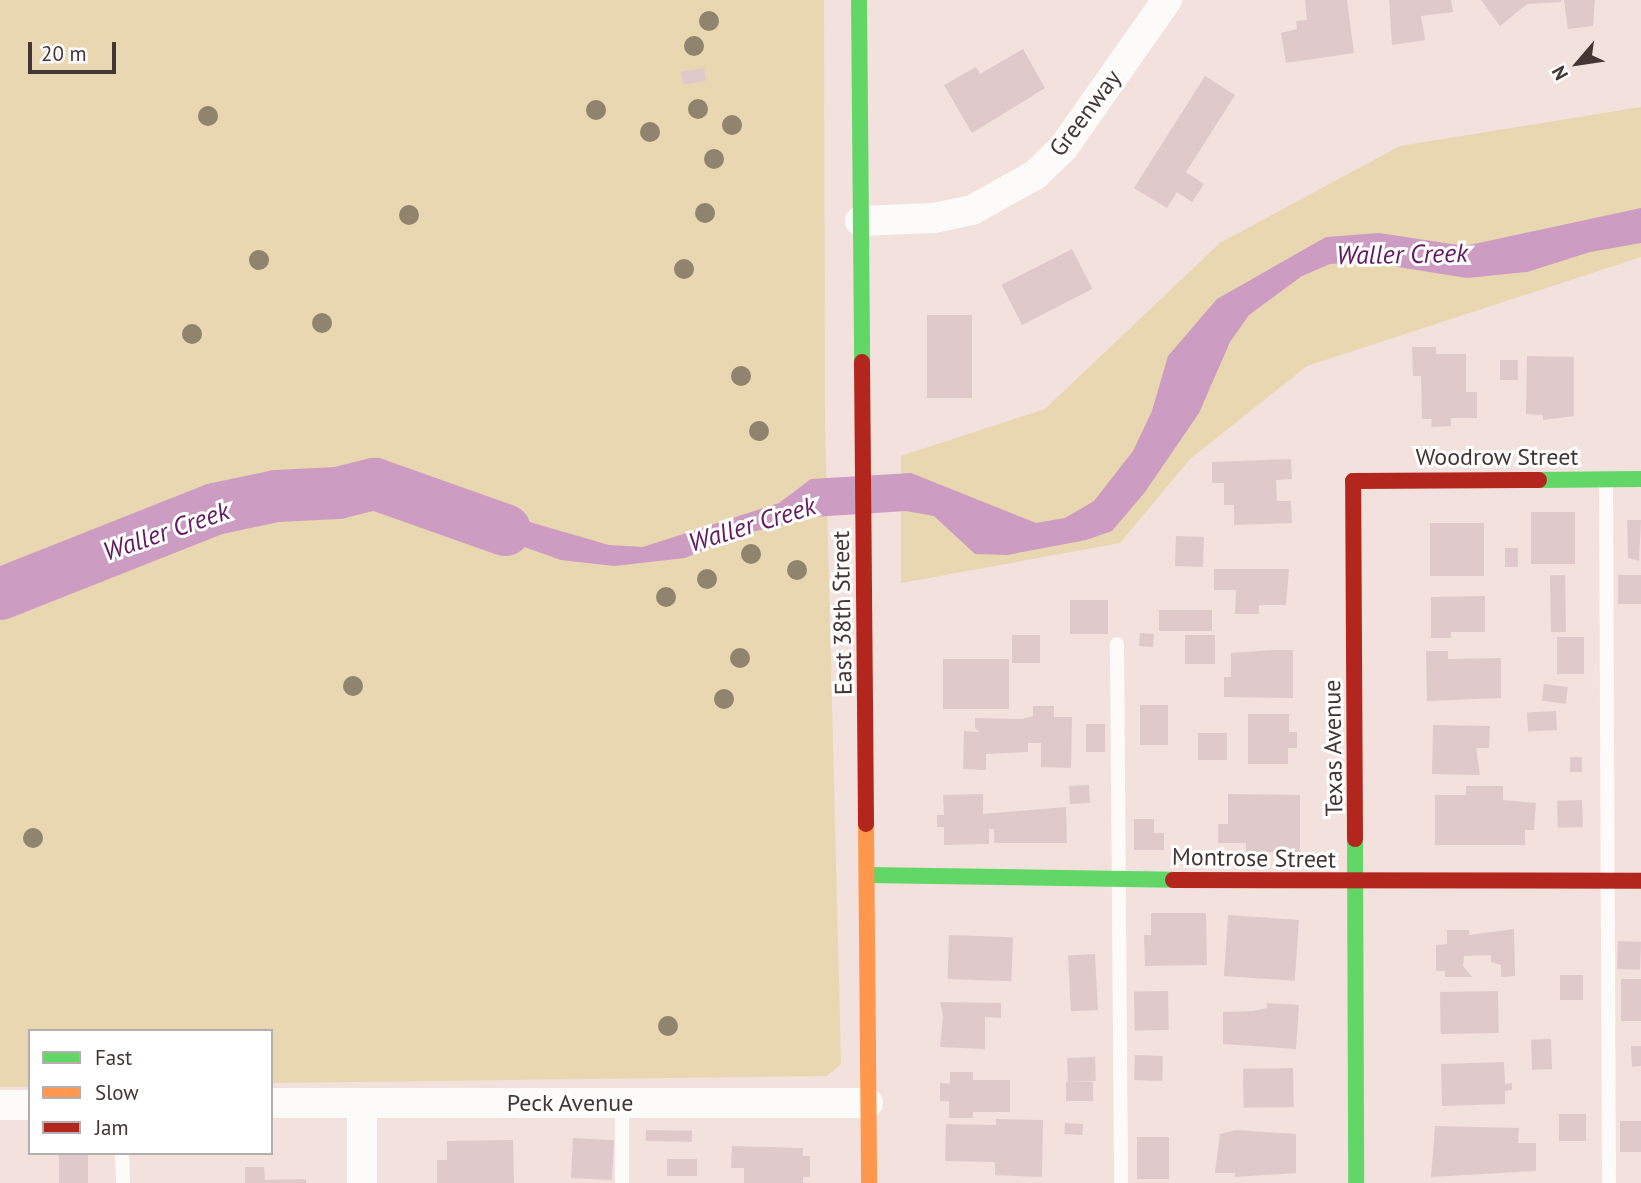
<!DOCTYPE html>
<style>
body{margin:0}
#map{position:relative;width:1641px;height:1183px;overflow:hidden;background:#f2e1dd;font-family:"PT Sans",sans-serif}
div>[style]{position:absolute}
[style*='--x']{left:calc(var(--x)*1px);top:calc(var(--y)*1px);width:calc(var(--w)*1px);rotate:calc(var(--a)*1deg)}
.green>*{inset:0;background:#e8d7b0}
.water>*{inset:0;background:#cc9cc2}
.river>*{height:52px;margin:-26px;padding:0 26px;transform-origin:26px;border-radius:26px;background:#cc9cc2}
.building>*{inset:0;background:#e0c9cb;transform-origin:0 0}
.lane>*{height:14px;margin:-7px;padding:0 7px;transform-origin:7px;border-radius:7px;background:#fdfafa}
.street>*{height:30px;margin:-15px;padding:0 15px;transform-origin:15px;border-radius:15px;background:#fdfafa}
.fast>*{height:16px;margin:-8px;padding:0 8px;transform-origin:8px;border-radius:8px;background:#63d668}
.slow>*{height:16px;margin:-8px;padding:0 8px;transform-origin:8px;border-radius:8px;background:#ff974d}
.jam>*{height:16px;margin:-8px;padding:0 8px;transform-origin:8px;border-radius:8px;background:#b3261e}
.trees>*{width:20px;height:20px;margin:-10px;border-radius:50%;background:#90846e}
span{translate:-50% -50%;white-space:nowrap;text-align:center;line-height:1.15;-webkit-text-stroke:6px #fff;paint-order:stroke}
.street-label{font-size:24px;color:#433634}
.water-label{font-size:26px;color:#621a60;font-style:italic}
.legend{position:absolute;left:28px;top:1029px;width:245px;height:126px;box-sizing:border-box;background:#fff;border:2px solid #b4afae;margin:0;padding:9px 12px;list-style:none;font-size:21px;color:#433634}
.legend li{display:flex;align-items:center;gap:14px;height:35px}
.legend b{width:35px;border:2px solid #b4afae}
.north{position:absolute;left:1543px;top:28px;width:70px;height:70px;-webkit-text-stroke:5px #fff;paint-order:stroke;rotate:241deg;font-size:19px;font-weight:700;line-height:28px;text-align:center;color:#433634}
.north::after{content:'';display:block;margin:auto;width:24px;height:32px;background:#433634;clip-path:polygon(50% 0,100% 100%,50% 72%,0 100%)}
.scale{position:absolute;left:28px;top:42px;width:88px;height:32px;box-sizing:border-box;border:4px solid #433634;border-top:0;padding-left:9px;font-size:21px;line-height:24px;white-space:nowrap;color:#433634;-webkit-text-stroke:5px #fff;paint-order:stroke}
</style>
<div id="map">
<div class="green">
<div style="clip-path:polygon(0 0,824px 0,825px 425px,841px 1064px,827px 1076px,271px 1083px,271px 1031px,30px 1031px,30px 1087px,0 1087px)"></div>
<div style="clip-path:polygon(1641px 107px,1641px 257px,1307px 366px,1190px 459px,1120px 543px,901px 583px,901px 456px,1045px 409px,1220px 243px,1400px 146px)"></div>
</div>
<div class="water">
<div style="clip-path:polygon(1641px 208px,1641px 243px,1590px 252px,1527px 272px,1467px 278px,1367px 262px,1330px 264px,1302px 276px,1249px 315px,1230px 342px,1199px 413px,1145px 492px,1112px 531px,1086px 540px,1007px 555px,975px 554px,934px 516px,906px 511px,813px 517px,740px 535px,685px 558px,614px 566px,561px 560px,473px 529px,426px 523px,441px 500px,453px 500px,609px 545px,643px 547px,779px 503px,811px 479px,911px 473px,1036px 523px,1065px 518px,1094px 501px,1133px 451px,1152px 411px,1168px 356px,1217px 299px,1326px 237px,1379px 233px,1465px 246px)"></div>
<div style="clip-path:polygon(356px 474px,366px 480px,379px 476px,408px 482px,430px 495px,419px 511px,408px 512px,361px 499px,288px 507px,264px 515px,252px 506px,257px 494px,274px 487px)"></div>
</div>
<div class="river">
<div style="--x:0;--y:594;--w:231;--a:-21.6"></div>
<div style="--x:215;--y:509;--w:62;--a:-12"></div>
<div style="--x:276;--y:496;--w:62;--a:-2.8"></div>
<div style="--x:338;--y:493;--w:38;--a:-14"></div>
<div style="--x:375;--y:484;--w:138;--a:19.5"></div>
</div>
<div class="building">
<div style="clip-path:polygon(1305px 0,1347px 0,1354px 53px,1286px 63px,1281px 33px,1297px 29px,1296px 21px,1307px 20px)"></div>
<div style="clip-path:polygon(1389px 0,1451px 0,1453px 12px,1421px 16px,1425px 40px,1392px 45px)"></div>
<div style="clip-path:polygon(1481px 0,1561px 0,1561px 2px,1527px 4px,1500px 26px)"></div>
<div style="clip-path:polygon(1564px 0,1595px 0,1593px 26px,1568px 29px)"></div>
<div style="clip-path:polygon(1023px 49px,1045px 88px,972px 133px,944px 85px,976px 67px,980px 74px)"></div>
<div style="left:704px;top:68px;width:13px;height:23px;rotate:81deg"></div>
<div style="clip-path:polygon(1205px 76px,1235px 95px,1186px 172px,1204px 184px,1192px 202px,1177px 192px,1167px 208px,1134px 188px)"></div>
<div style="left:1072px;top:249px;width:45px;height:79px;rotate:63deg"></div>
<div style="left:927px;top:315px;width:45px;height:83px"></div>
<div style="clip-path:polygon(1412px 347px,1436px 347px,1436px 354px,1466px 354px,1466px 392px,1477px 392px,1477px 418px,1451px 418px,1451px 426px,1431px 427px,1432px 419px,1422px 419px,1421px 376px,1413px 376px)"></div>
<div style="clip-path:polygon(1527px 356px,1574px 357px,1574px 416px,1543px 420px,1543px 415px,1526px 414px)"></div>
<div style="left:1500px;top:360px;width:18px;height:20px"></div>
<div style="clip-path:polygon(1291px 459px,1292px 479px,1276px 480px,1277px 501px,1291px 501px,1292px 523px,1234px 525px,1234px 505px,1224px 505px,1224px 483px,1212px 483px,1212px 462px)"></div>
<div style="left:1531px;top:512px;width:44px;height:52px"></div>
<div style="clip-path:polygon(1627px 520px,1641px 520px,1639px 561px,1628px 558px)"></div>
<div style="left:1430px;top:523px;width:54px;height:53px"></div>
<div style="left:1176px;top:536px;width:28px;height:30px;rotate:2deg"></div>
<div style="left:1505px;top:548px;width:13px;height:19px"></div>
<div style="clip-path:polygon(1214px 569px,1289px 569px,1286px 605px,1259px 605px,1259px 614px,1235px 614px,1236px 590px,1214px 590px)"></div>
<div style="left:1565px;top:575px;width:57px;height:15px;rotate:89deg"></div>
<div style="left:1641px;top:575px;width:29px;height:23px;rotate:90deg"></div>
<div style="clip-path:polygon(1485px 596px,1485px 632px,1451px 632px,1451px 638px,1431px 638px,1431px 597px)"></div>
<div style="left:1070px;top:600px;width:38px;height:34px"></div>
<div style="left:1212px;top:610px;width:21px;height:53px;rotate:90deg"></div>
<div style="left:1140px;top:633px;width:14px;height:13px;rotate:4deg"></div>
<div style="left:1012px;top:635px;width:28px;height:28px"></div>
<div style="left:1185px;top:635px;width:30px;height:29px"></div>
<div style="left:1557px;top:637px;width:27px;height:37px"></div>
<div style="clip-path:polygon(1273px 650px,1293px 650px,1293px 698px,1224px 697px,1224px 677px,1231px 677px,1231px 653px)"></div>
<div style="clip-path:polygon(1426px 651px,1448px 651px,1448px 659px,1501px 658px,1501px 698px,1427px 701px)"></div>
<div style="left:943px;top:659px;width:66px;height:50px"></div>
<div style="left:1544px;top:684px;width:24px;height:17px;rotate:7deg"></div>
<div style="left:1140px;top:705px;width:28px;height:40px"></div>
<div style="clip-path:polygon(1033px 706px,1054px 706px,1054px 717px,1072px 717px,1071px 768px,1041px 767px,1041px 743px,1028px 743px,1028px 752px,986px 754px,986px 770px,963px 769px,964px 731px,980px 732px,975px 728px,975px 718px,1022px 719px,1033px 716px)"></div>
<div style="left:1556px;top:711px;width:19px;height:29px;rotate:87deg"></div>
<div style="clip-path:polygon(1248px 714px,1289px 714px,1289px 732px,1297px 732px,1297px 748px,1288px 748px,1288px 764px,1248px 764px)"></div>
<div style="left:1086px;top:724px;width:19px;height:28px"></div>
<div style="clip-path:polygon(1433px 725px,1490px 726px,1489px 748px,1476px 748px,1480px 775px,1432px 774px)"></div>
<div style="left:1198px;top:733px;width:29px;height:27px"></div>
<div style="left:1570px;top:757px;width:12px;height:15px"></div>
<div style="left:1089px;top:785px;width:18px;height:20px;rotate:87deg"></div>
<div style="clip-path:polygon(1466px 786px,1503px 786px,1503px 800px,1536px 803px,1534px 830px,1525px 830px,1525px 845px,1435px 845px,1435px 795px,1466px 795px)"></div>
<div style="clip-path:polygon(983px 794px,983px 814px,1066px 807px,1067px 843px,994px 843px,994px 829px,989px 829px,989px 844px,944px 845px,944px 827px,937px 827px,937px 815px,944px 815px,943px 795px)"></div>
<div style="clip-path:polygon(1228px 794px,1300px 795px,1300px 852px,1246px 852px,1246px 843px,1218px 843px,1218px 824px,1228px 824px)"></div>
<div style="left:1582px;top:800px;width:27px;height:25px;rotate:88deg"></div>
<div style="clip-path:polygon(1134px 819px,1154px 819px,1154px 833px,1164px 833px,1164px 850px,1134px 850px)"></div>
<div style="clip-path:polygon(1151px 913px,1206px 913px,1207px 965px,1145px 966px,1144px 935px,1151px 935px)"></div>
<div style="left:1299px;top:920px;width:61px;height:71px;rotate:94deg"></div>
<div style="clip-path:polygon(1514px 929px,1515px 976px,1501px 977px,1501px 965px,1491px 962px,1491px 955px,1464px 956px,1463px 966px,1472px 977px,1445px 977px,1445px 971px,1436px 971px,1436px 945px,1447px 944px,1447px 930px,1469px 930px,1469px 935px)"></div>
<div style="left:949px;top:935px;width:64px;height:44px;rotate:2deg"></div>
<div style="left:1618px;top:941px;width:23px;height:28px;rotate:2deg"></div>
<div style="left:1095px;top:954px;width:56px;height:27px;rotate:87deg"></div>
<div style="left:1560px;top:975px;width:23px;height:25px"></div>
<div style="left:1621px;top:979px;width:20px;height:42px"></div>
<div style="left:1168px;top:991px;width:39px;height:34px;rotate:89deg"></div>
<div style="left:1498px;top:991px;width:42px;height:58px;rotate:89deg"></div>
<div style="clip-path:polygon(940px 1002px,1001px 1003px,1001px 1018px,985px 1017px,985px 1049px,940px 1047px,943px 1016px)"></div>
<div style="clip-path:polygon(1267px 1003px,1299px 1005px,1296px 1049px,1223px 1044px,1223px 1012px,1253px 1011px,1267px 1008px)"></div>
<div style="left:1551px;top:1039px;width:30px;height:20px;rotate:88deg"></div>
<div style="clip-path:polygon(1631px 1046px,1641px 1046px,1641px 1066px,1632px 1067px)"></div>
<div style="left:1135px;top:1055px;width:28px;height:25px;rotate:2deg"></div>
<div style="left:1095px;top:1057px;width:24px;height:28px;rotate:88deg"></div>
<div style="clip-path:polygon(1504px 1062px,1505px 1084px,1512px 1083px,1512px 1090px,1505px 1091px,1505px 1104px,1442px 1106px,1441px 1064px)"></div>
<div style="left:1293px;top:1068px;width:39px;height:50px;rotate:89deg"></div>
<div style="clip-path:polygon(950px 1072px,973px 1072px,973px 1080px,1010px 1080px,1010px 1112px,973px 1112px,973px 1118px,949px 1118px,949px 1101px,940px 1101px,940px 1083px,950px 1084px)"></div>
<div style="left:1093px;top:1082px;width:19px;height:27px;rotate:90deg"></div>
<div style="left:1559px;top:1114px;width:27px;height:27px"></div>
<div style="clip-path:polygon(996px 1119px,1043px 1120px,1042px 1177px,995px 1175px,995px 1162px,945px 1161px,946px 1124px,996px 1125px)"></div>
<div style="left:1620px;top:1121px;width:21px;height:31px"></div>
<div style="left:1065px;top:1123px;width:18px;height:11px;rotate:3deg"></div>
<div style="clip-path:polygon(1435px 1126px,1519px 1128px,1518px 1143px,1536px 1143px,1536px 1171px,1431px 1177px)"></div>
<div style="left:646px;top:1130px;width:46px;height:11px;rotate:1deg"></div>
<div style="clip-path:polygon(1236px 1130px,1296px 1134px,1296px 1173px,1235px 1177px,1235px 1173px,1215px 1173px,1220px 1134px)"></div>
<div style="left:1137px;top:1137px;width:32px;height:42px"></div>
<div style="left:573px;top:1138px;width:41px;height:40px;rotate:3deg"></div>
<div style="clip-path:polygon(513px 1140px,514px 1183px,437px 1183px,437px 1160px,447px 1160px,447px 1141px)"></div>
<div style="clip-path:polygon(732px 1146px,803px 1148px,803px 1156px,810px 1156px,810px 1177px,803px 1177px,803px 1183px,744px 1183px,744px 1168px,731px 1168px)"></div>
<div style="left:59px;top:1155px;width:29px;height:28px"></div>
<div style="left:667px;top:1159px;width:30px;height:17px"></div>
<div style="clip-path:polygon(245px 1167px,264px 1167px,265px 1180px,306px 1179px,306px 1183px,245px 1183px)"></div>
</div>
<div class="lane">
<div style="--x:1606;--y:481;--w:702;--a:89.76"></div>
<div style="--x:1117;--y:644;--w:539;--a:89.57"></div>
<div style="--x:122;--y:1153;--w:30;--a:88"></div>
<div style="--x:622;--y:1183;--w:80;--a:-90"></div>
</div>
<div class="street">
<div style="--x:860;--y:221;--w:74;--a:-2.3"></div>
<div style="--x:934;--y:218;--w:39;--a:-12"></div>
<div style="--x:972;--y:210;--w:72;--a:-29.1"></div>
<div style="--x:1035;--y:175;--w:39;--a:-44"></div>
<div style="--x:1063;--y:148;--w:181;--a:-54.9"></div>
<div style="--x:271;--y:1103;--w:597;--a:0"></div>
<div style="--x:362;--y:1103;--w:80;--a:90"></div>
<div style="--x:0;--y:1105;--w:30;--a:0"></div>
</div>
<div class="fast">
<div style="--x:859;--y:0;--w:362;--a:89.5"></div>
<div style="--x:1539;--y:480;--w:102;--a:-0.6"></div>
<div style="--x:1355;--y:839;--w:344;--a:89.8"></div>
<div style="--x:867;--y:875;--w:306;--a:0.9"></div>
</div>
<div class="slow">
<div style="--x:866;--y:824;--w:359;--a:89.5"></div>
</div>
<div class="jam">
<div style="--x:862;--y:362;--w:462;--a:89.5"></div>
<div style="--x:1355;--y:839;--w:358;--a:-90.3"></div>
<div style="--x:1353;--y:481;--w:186;--a:-0.3"></div>
<div style="--x:1173;--y:880;--w:468;--a:0.1"></div>
</div>
<div class="trees">
<div style="left:709px;top:21px"></div>
<div style="left:694px;top:46px"></div>
<div style="left:698px;top:109px"></div>
<div style="left:596px;top:110px"></div>
<div style="left:208px;top:116px"></div>
<div style="left:732px;top:125px"></div>
<div style="left:650px;top:132px"></div>
<div style="left:714px;top:159px"></div>
<div style="left:705px;top:213px"></div>
<div style="left:409px;top:215px"></div>
<div style="left:259px;top:260px"></div>
<div style="left:684px;top:269px"></div>
<div style="left:322px;top:323px"></div>
<div style="left:192px;top:334px"></div>
<div style="left:741px;top:376px"></div>
<div style="left:759px;top:431px"></div>
<div style="left:751px;top:554px"></div>
<div style="left:797px;top:570px"></div>
<div style="left:707px;top:579px"></div>
<div style="left:666px;top:597px"></div>
<div style="left:740px;top:658px"></div>
<div style="left:353px;top:686px"></div>
<div style="left:724px;top:699px"></div>
<div style="left:33px;top:838px"></div>
<div style="left:668px;top:1026px"></div>
</div>
<div class="street-label">
<span style="left:1085px;top:113px;rotate:-53deg">Greenway</span>
<span style="left:1497px;top:457px">Woodrow Street</span>
<span style="left:842px;top:613px;rotate:-91deg">East 38th Street</span>
<span style="left:1333px;top:748px;rotate:-91deg">Texas Avenue</span>
<span style="left:1254px;top:858px;rotate:1deg">Montrose Street</span>
<span style="left:570px;top:1103px">Peck Avenue</span>
</div>
<div class="water-label">
<span style="left:1402px;top:254px;rotate:-1deg">Waller Creek</span>
<span style="left:752px;top:524px;rotate:-17deg">Waller Creek</span>
<span style="left:166px;top:531px;rotate:-19deg">Waller Creek</span>
</div>
<ul class="legend">
<li><b style="height:9px;background:#63d668"></b>Fast</li>
<li><b style="height:9px;background:#ff974d"></b>Slow</li>
<li><b style="height:9px;background:#b3261e"></b>Jam</li>
</ul>
<div class="north">N</div>
<div class="scale">20 m</div>
</div>
